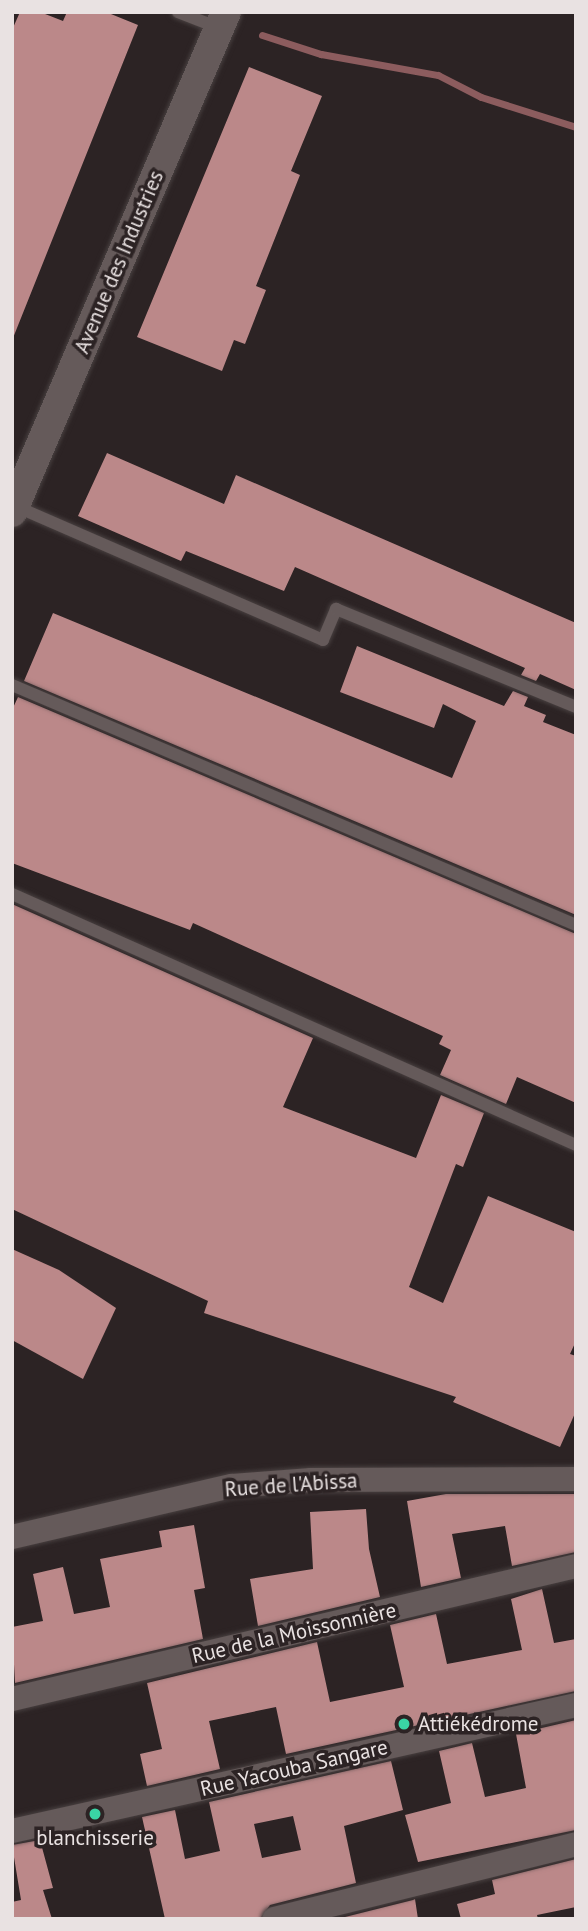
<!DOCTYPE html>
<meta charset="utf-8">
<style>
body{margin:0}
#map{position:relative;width:588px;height:1931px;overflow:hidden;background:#2c2324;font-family:"PT Sans",sans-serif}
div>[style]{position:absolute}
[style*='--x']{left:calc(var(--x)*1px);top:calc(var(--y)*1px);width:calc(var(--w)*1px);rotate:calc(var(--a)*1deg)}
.stream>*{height:7px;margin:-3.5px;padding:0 3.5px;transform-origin:3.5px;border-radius:3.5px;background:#8c5c5e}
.building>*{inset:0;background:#bb8889}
.roads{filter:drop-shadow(0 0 2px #484040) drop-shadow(0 0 2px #484040)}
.service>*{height:12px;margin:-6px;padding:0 6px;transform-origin:6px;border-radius:6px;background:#655a5a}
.minor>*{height:24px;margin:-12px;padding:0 12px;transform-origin:12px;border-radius:12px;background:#655a5a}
.tertiary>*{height:30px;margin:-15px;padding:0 15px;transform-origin:15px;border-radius:15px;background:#655a5a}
.dots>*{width:19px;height:19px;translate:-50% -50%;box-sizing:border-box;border:4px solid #2c2324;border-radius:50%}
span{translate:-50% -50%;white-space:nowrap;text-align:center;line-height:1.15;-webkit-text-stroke:7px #2c2324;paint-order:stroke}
.street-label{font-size:21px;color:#e9e2e2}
.poi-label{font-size:21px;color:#e9e2e2}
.left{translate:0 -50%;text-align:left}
.frame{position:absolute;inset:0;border:14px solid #e9e2e2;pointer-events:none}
</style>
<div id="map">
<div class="stream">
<div style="--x:262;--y:35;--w:62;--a:17.9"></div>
<div style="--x:321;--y:54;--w:119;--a:10.2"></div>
<div style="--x:438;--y:75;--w:48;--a:27.1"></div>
<div style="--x:481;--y:97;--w:100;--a:17.5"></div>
</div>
<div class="building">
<div style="clip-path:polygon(20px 12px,40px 12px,63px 21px,67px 12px,106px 12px,138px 25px,13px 338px,12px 30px)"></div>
<div style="clip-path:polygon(249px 67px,322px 96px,291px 171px,300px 175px,256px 286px,266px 290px,245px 344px,234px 340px,222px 371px,137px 337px)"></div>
<div style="clip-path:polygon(107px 453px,224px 504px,236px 475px,576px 623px,576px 690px,540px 674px,536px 681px,521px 675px,525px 668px,295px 567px,284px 591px,186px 551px,181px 561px,78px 516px)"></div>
<div style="clip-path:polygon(53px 613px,452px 778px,476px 721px,443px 704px,434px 728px,340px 692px,357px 646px,504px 706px,513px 691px,528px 697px,524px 706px,546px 715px,543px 722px,576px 735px,576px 915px,24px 681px)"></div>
<div style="clip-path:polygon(18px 697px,576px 934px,576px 1103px,517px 1077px,506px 1104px,440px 1075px,451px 1050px,439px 1044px,443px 1036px,193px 923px,190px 930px,12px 863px,12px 710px)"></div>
<div style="clip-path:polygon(12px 904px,313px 1038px,283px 1107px,416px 1158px,441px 1095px,484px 1113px,463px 1167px,456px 1164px,409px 1287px,443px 1303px,488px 1196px,576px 1232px,576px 1341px,570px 1354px,576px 1356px,576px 1411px,560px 1447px,453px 1402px,456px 1397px,204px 1313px,208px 1301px,12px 1209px)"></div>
<div style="clip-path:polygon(12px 1249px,59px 1270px,116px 1308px,83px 1379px,12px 1340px)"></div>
<div style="clip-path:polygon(446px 1494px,576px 1494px,576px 1552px,512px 1566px,505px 1526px,452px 1534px,461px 1578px,421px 1587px,407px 1501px)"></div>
<div style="clip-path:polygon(366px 1509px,369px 1549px,380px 1597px,258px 1626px,250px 1579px,313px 1569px,310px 1512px)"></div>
<div style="clip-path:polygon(194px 1525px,205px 1588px,194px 1590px,203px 1639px,15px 1683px,12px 1627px,43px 1621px,33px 1574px,63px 1567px,74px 1614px,110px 1607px,100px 1559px,162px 1547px,159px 1531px)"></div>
<div style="clip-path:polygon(542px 1589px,554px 1643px,576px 1639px,576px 1691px,286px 1754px,276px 1707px,209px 1721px,220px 1769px,147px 1786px,140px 1754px,162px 1749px,147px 1683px,317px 1642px,330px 1702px,404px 1687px,390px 1625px,436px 1614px,447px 1664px,522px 1650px,511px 1599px)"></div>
<div style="clip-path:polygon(576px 1720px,576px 1830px,418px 1862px,405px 1815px,451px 1803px,439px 1751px,472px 1743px,485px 1797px,526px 1788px,516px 1734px)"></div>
<div style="clip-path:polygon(evenodd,391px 1761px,403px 1810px,344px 1826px,356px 1883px,270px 1905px,260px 1919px,165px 1919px,142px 1817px,175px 1810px,185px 1859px,220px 1851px,209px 1802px,391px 1761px,293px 1816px,301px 1850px,262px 1858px,254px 1824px,293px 1816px)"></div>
<div style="clip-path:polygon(40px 1840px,53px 1888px,43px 1890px,52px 1919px,12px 1919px,12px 1902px,21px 1900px,12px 1845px)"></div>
<div style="clip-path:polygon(576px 1859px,576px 1907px,537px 1915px,538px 1919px,461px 1919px,457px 1904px,495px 1894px,492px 1880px)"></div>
<div style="clip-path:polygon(415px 1899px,418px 1919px,337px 1919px,413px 1900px)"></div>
</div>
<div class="roads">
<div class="service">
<div style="--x:178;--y:12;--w:44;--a:21.3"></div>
<div style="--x:15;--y:506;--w:336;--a:23.5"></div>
<div style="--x:323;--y:640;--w:34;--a:-67"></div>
<div style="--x:336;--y:609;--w:259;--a:22.2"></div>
<div style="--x:12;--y:685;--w:613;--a:23.05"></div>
<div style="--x:12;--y:894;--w:617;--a:23.99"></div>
</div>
<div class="minor">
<div style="--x:12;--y:1537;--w:226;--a:-13.1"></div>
<div style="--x:232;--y:1486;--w:79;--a:-4.3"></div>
<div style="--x:311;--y:1480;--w:265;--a:-0.2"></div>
<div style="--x:12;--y:1699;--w:579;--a:-13.27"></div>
<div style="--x:12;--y:1831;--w:578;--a:-12.59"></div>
<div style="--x:274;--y:1919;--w:311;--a:-13.9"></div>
</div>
<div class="tertiary">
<div style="--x:12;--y:512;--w:544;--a:-66.83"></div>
</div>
</div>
<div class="dots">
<div style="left:404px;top:1724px;background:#3ad4a5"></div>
<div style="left:95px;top:1814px;background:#3ad4a5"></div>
</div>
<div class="street-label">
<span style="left:119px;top:262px;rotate:-67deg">Avenue des Industries</span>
<span style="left:291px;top:1485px;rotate:-4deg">Rue de l'Abissa</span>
<span style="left:294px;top:1633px;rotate:-13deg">Rue de la Moissonnière</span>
<span style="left:294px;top:1768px;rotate:-13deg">Rue Yacouba Sangare</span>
</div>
<div class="poi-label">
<span class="left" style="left:418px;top:1724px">Attiékédrome</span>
<span style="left:95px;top:1838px">blanchisserie</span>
</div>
<div class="frame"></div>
</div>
